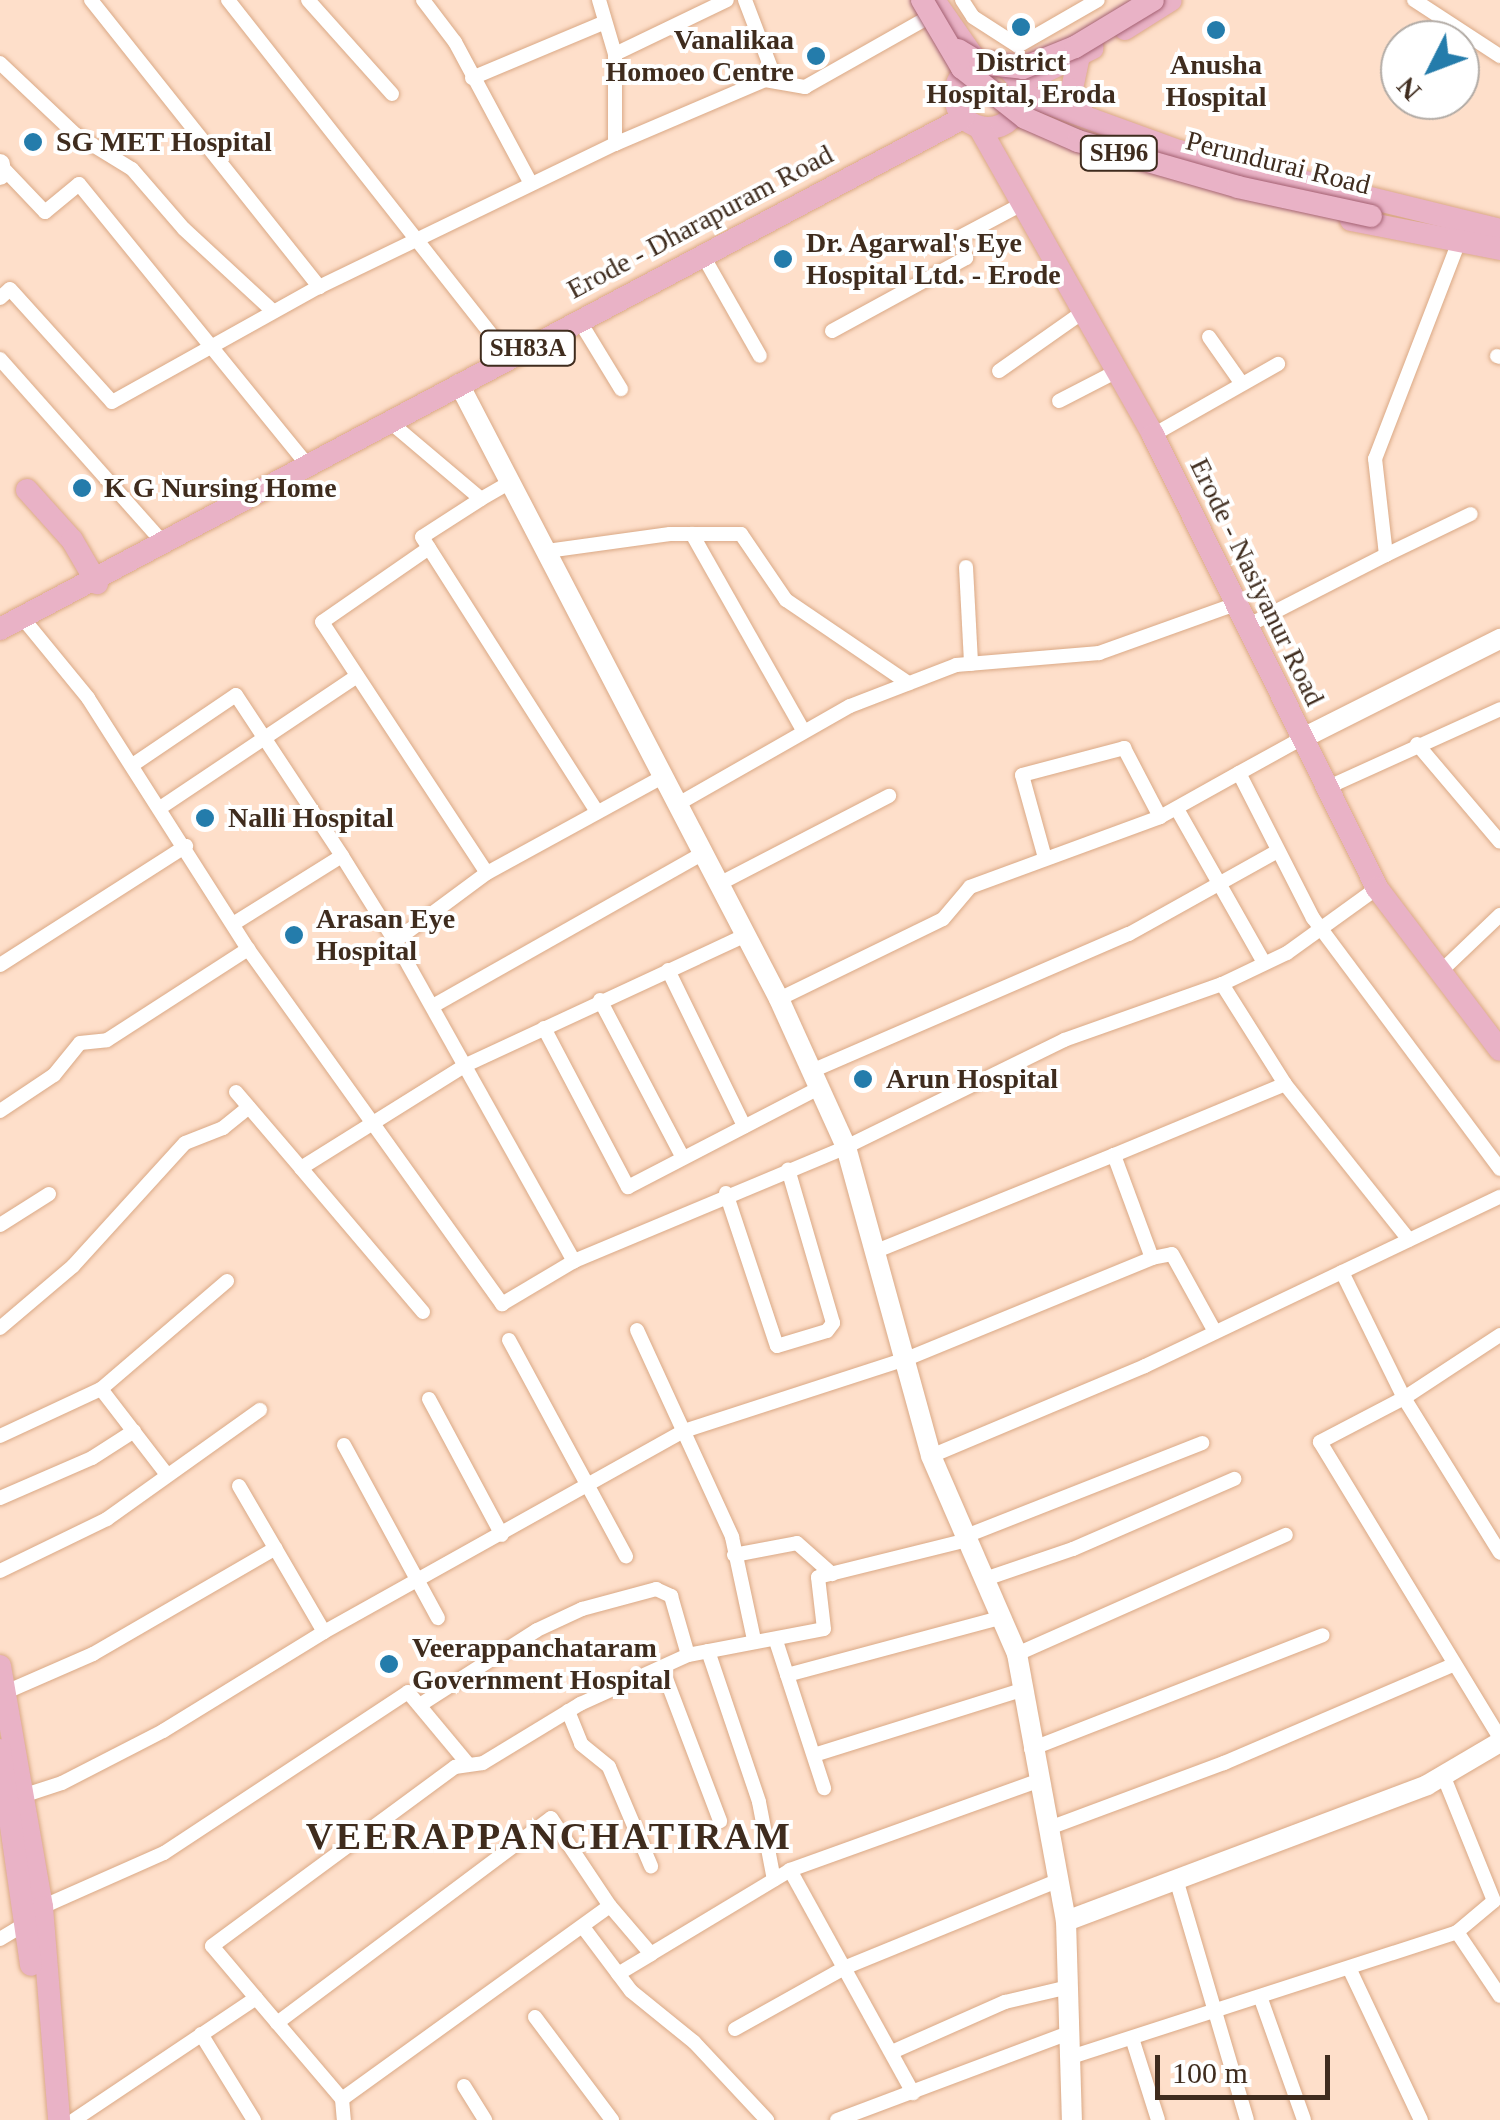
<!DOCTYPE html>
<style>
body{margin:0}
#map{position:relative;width:1500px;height:2120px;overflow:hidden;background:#fedfca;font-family:Georgia,serif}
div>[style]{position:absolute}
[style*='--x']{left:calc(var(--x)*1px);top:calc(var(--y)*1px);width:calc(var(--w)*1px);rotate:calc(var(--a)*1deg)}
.roads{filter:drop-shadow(0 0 2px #daa986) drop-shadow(0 0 2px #daa986)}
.street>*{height:14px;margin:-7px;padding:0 7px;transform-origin:7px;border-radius:7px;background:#fff}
.secondary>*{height:20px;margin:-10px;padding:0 10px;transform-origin:10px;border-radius:10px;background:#fff}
.primary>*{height:22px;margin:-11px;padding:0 11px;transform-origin:11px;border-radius:11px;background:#e9b2c6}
.primary>.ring{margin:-11px;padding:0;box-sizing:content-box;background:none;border:22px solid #e9b2c6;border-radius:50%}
.bridges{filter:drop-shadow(0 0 2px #a46172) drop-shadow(0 0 2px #a46172)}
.primary-bridge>*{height:22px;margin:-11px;padding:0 11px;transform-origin:11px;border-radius:11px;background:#e9b2c6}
.dots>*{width:28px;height:28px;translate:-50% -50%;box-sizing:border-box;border:5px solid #fff;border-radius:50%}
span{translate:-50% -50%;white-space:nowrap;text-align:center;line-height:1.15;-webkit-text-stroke:8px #fff;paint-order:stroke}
.shield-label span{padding:2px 8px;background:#fff;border:2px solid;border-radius:8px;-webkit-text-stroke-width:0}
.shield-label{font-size:25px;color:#3f2c1e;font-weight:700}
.poi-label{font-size:28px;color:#3f2c1e;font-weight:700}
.right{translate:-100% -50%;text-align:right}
.left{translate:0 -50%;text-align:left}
.street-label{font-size:28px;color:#3f2c1e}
.district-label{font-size:38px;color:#3f2c1e;font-weight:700;letter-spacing:2.5px}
.north{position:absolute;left:1380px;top:20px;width:100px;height:100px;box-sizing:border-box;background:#fff;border:2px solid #b2aba5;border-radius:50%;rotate:228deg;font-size:28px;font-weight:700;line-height:40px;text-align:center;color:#3f2c1e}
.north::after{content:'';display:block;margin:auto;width:35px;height:45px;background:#247cab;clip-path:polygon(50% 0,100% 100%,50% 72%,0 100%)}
.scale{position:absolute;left:1155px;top:2055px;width:175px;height:45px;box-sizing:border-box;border:5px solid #3f2c1e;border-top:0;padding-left:12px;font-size:30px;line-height:35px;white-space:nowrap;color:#3f2c1e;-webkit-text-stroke:8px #fff;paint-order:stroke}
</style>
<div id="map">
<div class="roads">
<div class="street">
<div style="--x:91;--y:0;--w:367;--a:51.5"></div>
<div style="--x:228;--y:0;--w:456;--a:51.8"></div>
<div style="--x:308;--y:0;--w:126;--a:48.2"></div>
<div style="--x:423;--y:0;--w:53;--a:52.7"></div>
<div style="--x:455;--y:42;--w:161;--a:61.8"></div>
<div style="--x:745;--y:0;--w:87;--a:69.1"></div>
<div style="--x:962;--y:0;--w:20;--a:57"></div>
<div style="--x:973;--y:17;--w:54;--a:32.8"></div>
<div style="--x:1018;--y:46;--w:92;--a:-29.9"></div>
<div style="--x:1414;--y:0;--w:103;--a:33.1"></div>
<div style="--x:615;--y:54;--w:124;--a:-25.7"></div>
<div style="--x:0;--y:63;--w:103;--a:43.4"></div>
<div style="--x:75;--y:134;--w:67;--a:31.6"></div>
<div style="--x:132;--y:169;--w:79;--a:49.1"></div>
<div style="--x:184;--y:229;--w:121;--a:42.7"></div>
<div style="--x:472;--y:78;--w:144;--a:-22.8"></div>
<div style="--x:615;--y:144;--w:163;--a:-23.1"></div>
<div style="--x:765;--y:80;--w:41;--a:9.9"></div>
<div style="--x:805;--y:87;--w:138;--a:-29.5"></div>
<div style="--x:5;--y:170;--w:58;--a:46.4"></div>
<div style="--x:45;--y:212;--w:44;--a:-39.5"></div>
<div style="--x:79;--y:184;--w:366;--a:50.9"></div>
<div style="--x:702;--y:254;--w:117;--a:60.4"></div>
<div style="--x:0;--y:298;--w:13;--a:-42"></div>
<div style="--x:10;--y:289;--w:152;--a:47.9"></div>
<div style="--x:112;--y:402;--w:237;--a:-29.1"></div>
<div style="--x:319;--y:287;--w:329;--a:-25.8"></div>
<div style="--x:615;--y:144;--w:90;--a:-90"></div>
<div style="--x:615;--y:54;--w:56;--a:-106.5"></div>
<div style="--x:579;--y:320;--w:81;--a:58.7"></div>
<div style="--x:832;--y:331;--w:153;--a:-28.6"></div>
<div style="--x:966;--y:258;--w:22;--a:-106"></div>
<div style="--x:960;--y:237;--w:70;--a:-28"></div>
<div style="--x:1209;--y:337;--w:57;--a:54.9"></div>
<div style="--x:1497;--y:356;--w:3;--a:18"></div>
<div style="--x:0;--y:359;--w:249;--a:48.4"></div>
<div style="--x:999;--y:371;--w:103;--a:-35.1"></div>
<div style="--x:1059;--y:401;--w:65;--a:-27.3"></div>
<div style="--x:390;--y:422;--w:119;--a:40.2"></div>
<div style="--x:481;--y:499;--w:70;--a:147.2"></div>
<div style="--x:422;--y:537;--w:326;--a:57.5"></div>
<div style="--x:1153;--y:435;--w:144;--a:-29.6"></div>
<div style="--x:481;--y:499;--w:32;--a:-30"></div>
<div style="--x:692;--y:534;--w:225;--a:60.5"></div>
<div style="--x:429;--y:548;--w:130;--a:145.3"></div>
<div style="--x:322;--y:622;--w:300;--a:56.7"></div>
<div style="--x:487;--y:873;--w:202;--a:-28.7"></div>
<div style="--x:547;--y:551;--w:124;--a:-7.9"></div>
<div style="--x:670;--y:534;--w:71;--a:0"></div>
<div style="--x:741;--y:534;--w:80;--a:55.7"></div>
<div style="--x:786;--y:600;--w:148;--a:34.2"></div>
<div style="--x:1386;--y:555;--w:94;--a:-25.8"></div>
<div style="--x:966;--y:567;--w:97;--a:87"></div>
<div style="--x:21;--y:616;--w:106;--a:50.7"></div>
<div style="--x:88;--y:698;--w:298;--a:57.5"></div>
<div style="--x:248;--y:949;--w:437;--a:54.4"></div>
<div style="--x:502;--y:1304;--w:84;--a:-30.8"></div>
<div style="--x:574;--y:1261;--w:295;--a:-22.7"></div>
<div style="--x:846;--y:1147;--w:243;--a:-26.1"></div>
<div style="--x:1064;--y:1040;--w:168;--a:-19.5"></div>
<div style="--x:1222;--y:984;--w:72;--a:-25.5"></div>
<div style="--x:1287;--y:953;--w:111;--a:-35.8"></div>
<div style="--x:1247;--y:626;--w:156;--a:-27.1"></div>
<div style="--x:1386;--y:555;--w:97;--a:-96.5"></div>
<div style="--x:1375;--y:459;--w:234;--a:-68.9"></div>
<div style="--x:1417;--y:744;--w:128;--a:49.7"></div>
<div style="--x:134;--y:764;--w:123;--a:-34.1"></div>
<div style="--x:236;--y:695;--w:193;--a:56.6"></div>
<div style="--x:1239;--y:773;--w:68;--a:-28.8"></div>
<div style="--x:1324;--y:789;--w:193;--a:-24.4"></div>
<div style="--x:678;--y:804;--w:198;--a:-29.7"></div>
<div style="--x:850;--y:706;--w:114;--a:-21.1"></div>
<div style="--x:956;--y:665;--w:144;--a:-4.8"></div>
<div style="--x:1099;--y:653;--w:145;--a:-19.7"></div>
<div style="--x:160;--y:808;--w:237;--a:-33.8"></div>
<div style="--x:1177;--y:809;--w:175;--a:60.5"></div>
<div style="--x:1045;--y:858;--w:86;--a:-105.5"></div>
<div style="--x:1022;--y:775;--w:106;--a:-14.8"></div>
<div style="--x:1124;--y:748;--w:78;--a:62.4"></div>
<div style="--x:717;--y:885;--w:194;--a:-27.4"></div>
<div style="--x:233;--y:924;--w:128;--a:-32"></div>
<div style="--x:342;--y:856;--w:100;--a:58.1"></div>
<div style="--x:395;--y:941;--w:114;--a:-36.5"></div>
<div style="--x:395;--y:941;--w:367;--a:60.8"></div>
<div style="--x:0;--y:965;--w:221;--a:-32.6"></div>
<div style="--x:668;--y:970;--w:174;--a:64"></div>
<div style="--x:1438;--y:974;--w:86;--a:-43.6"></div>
<div style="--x:1222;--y:984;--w:118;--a:57.8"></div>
<div style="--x:1285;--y:1084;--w:199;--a:51.5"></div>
<div style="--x:779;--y:999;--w:182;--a:-26"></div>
<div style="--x:943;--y:919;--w:42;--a:-49.8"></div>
<div style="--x:970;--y:887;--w:202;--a:-20.2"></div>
<div style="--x:1160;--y:817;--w:90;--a:-29.1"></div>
<div style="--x:1239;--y:773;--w:163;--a:63"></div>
<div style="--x:1313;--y:918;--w:313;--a:53.3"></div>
<div style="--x:600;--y:1000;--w:178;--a:62.3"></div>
<div style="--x:433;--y:1006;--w:309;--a:-29.5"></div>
<div style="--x:544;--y:1028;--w:180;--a:62.2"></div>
<div style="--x:628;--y:1187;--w:217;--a:-27.4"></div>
<div style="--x:814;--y:1070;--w:343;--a:-23.4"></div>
<div style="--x:1129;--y:934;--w:168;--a:-29.2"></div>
<div style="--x:236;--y:1092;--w:100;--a:49.5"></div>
<div style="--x:0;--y:1111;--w:65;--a:-33.7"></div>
<div style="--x:54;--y:1075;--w:41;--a:-50.9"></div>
<div style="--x:80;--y:1043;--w:27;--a:-6"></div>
<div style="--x:107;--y:1040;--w:168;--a:-32.8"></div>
<div style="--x:1114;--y:1155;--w:185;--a:-22.5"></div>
<div style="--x:726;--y:1193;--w:161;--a:71.6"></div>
<div style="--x:777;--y:1346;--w:52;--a:-16.7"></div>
<div style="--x:827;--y:1331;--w:10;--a:-53"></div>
<div style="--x:833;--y:1323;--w:160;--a:-106.3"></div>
<div style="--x:0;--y:1225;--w:58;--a:-32.3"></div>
<div style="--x:1152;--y:1258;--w:20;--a:-11"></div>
<div style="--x:1172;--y:1254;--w:89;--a:61.1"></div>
<div style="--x:1342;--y:1272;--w:140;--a:63.8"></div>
<div style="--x:1404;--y:1398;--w:182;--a:58.2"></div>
<div style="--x:423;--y:1312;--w:189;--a:-130.3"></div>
<div style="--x:301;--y:1168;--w:195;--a:-32"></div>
<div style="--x:466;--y:1065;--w:306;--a:-24.9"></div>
<div style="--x:0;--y:1328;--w:96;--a:-40.3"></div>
<div style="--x:73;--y:1266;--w:166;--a:-47.7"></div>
<div style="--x:185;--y:1143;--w:41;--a:-21.5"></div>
<div style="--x:223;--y:1128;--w:33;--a:-39"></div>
<div style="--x:637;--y:1330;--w:228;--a:65.3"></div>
<div style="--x:732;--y:1537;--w:105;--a:77.9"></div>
<div style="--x:1500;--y:1335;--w:115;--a:146.7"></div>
<div style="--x:1404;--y:1398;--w:95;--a:152.4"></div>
<div style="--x:1320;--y:1442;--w:346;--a:58.7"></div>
<div style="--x:509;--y:1340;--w:246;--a:61.6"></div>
<div style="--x:101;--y:1389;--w:105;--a:52.4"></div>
<div style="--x:429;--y:1399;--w:154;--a:61.8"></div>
<div style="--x:0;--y:1436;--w:111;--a:-25"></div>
<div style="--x:101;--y:1389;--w:166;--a:-40.6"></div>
<div style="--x:344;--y:1445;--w:197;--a:61.5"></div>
<div style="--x:931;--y:1456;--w:232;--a:-22.8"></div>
<div style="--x:1145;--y:1366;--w:393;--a:-25.5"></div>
<div style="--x:239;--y:1486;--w:169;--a:59.8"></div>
<div style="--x:0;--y:1498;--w:100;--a:-23.5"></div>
<div style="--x:92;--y:1458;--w:50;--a:-32.7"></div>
<div style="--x:966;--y:1536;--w:254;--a:-21.5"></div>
<div style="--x:734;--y:1555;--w:64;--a:-10.8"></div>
<div style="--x:797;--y:1543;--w:47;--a:41.5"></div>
<div style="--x:0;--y:1571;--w:119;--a:-25.9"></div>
<div style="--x:107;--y:1519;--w:188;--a:-35.5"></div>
<div style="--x:988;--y:1578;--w:90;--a:-18.8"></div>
<div style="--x:1073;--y:1549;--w:176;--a:-23.5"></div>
<div style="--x:776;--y:1641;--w:155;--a:71.9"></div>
<div style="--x:708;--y:1651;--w:159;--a:71.3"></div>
<div style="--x:759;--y:1802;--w:79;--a:79.1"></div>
<div style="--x:1017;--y:1654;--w:294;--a:-23.9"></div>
<div style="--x:662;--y:1668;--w:164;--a:69.2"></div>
<div style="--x:787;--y:1675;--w:224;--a:-15"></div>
<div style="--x:6;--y:1692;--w:95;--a:-23.6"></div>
<div style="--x:93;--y:1654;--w:211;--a:-30.1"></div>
<div style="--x:423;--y:1703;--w:135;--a:-32.6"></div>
<div style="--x:537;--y:1630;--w:50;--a:-25"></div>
<div style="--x:582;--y:1609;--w:77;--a:-15.1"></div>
<div style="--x:656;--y:1589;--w:17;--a:25"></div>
<div style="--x:671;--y:1596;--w:61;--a:73.9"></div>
<div style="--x:568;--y:1711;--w:35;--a:68"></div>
<div style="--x:581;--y:1744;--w:36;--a:39"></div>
<div style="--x:609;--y:1767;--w:108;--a:67"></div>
<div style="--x:1031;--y:1749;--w:313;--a:-21.3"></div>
<div style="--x:814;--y:1755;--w:217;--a:-17.4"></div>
<div style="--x:16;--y:1798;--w:48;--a:-18.1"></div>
<div style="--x:62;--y:1783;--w:114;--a:-27.2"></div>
<div style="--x:163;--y:1731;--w:189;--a:-31.6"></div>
<div style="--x:324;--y:1632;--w:412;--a:-29.2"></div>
<div style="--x:684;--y:1431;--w:233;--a:-18"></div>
<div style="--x:906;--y:1359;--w:266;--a:-22.3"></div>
<div style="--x:1152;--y:1258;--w:110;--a:-110.3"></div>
<div style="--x:1114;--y:1155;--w:257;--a:158"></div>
<div style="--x:1049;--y:1828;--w:187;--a:-20.4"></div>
<div style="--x:1224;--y:1763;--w:246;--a:-23.2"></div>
<div style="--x:790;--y:1870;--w:255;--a:61.1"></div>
<div style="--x:1176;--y:1879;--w:251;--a:73.6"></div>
<div style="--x:42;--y:1907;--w:133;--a:-23.9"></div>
<div style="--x:164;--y:1853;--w:292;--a:-33.4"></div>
<div style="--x:408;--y:1692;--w:94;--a:50.2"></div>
<div style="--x:583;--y:1927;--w:80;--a:53.1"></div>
<div style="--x:631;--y:1991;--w:81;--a:39"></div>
<div style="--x:694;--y:2042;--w:107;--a:46.9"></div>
<div style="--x:1457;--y:1932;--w:77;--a:56.1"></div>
<div style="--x:0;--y:1939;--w:31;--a:-31"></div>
<div style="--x:1350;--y:1970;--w:166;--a:64.7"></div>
<div style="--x:618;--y:1974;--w:39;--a:-31"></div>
<div style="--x:256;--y:1998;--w:68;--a:-130.2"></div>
<div style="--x:212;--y:1946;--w:302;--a:-36.4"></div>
<div style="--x:455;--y:1767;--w:28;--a:-8"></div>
<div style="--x:483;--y:1763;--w:114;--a:-31.3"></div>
<div style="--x:580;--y:1704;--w:119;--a:-24.4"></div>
<div style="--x:688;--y:1655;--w:138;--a:-10.8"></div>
<div style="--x:824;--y:1629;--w:52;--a:-96.6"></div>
<div style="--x:818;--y:1577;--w:154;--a:-13.9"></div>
<div style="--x:1261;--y:1999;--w:128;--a:70.4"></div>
<div style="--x:535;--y:2017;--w:129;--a:53.2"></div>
<div style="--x:277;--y:2023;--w:342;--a:-36.8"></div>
<div style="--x:551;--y:1818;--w:106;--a:56.2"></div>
<div style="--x:735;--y:2029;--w:127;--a:-29.2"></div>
<div style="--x:846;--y:1967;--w:230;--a:-22.2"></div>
<div style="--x:201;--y:2034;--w:101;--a:58.4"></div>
<div style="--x:1132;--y:2038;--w:86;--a:72.4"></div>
<div style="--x:892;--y:2052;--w:124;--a:-23.9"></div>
<div style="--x:1005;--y:2002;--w:66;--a:-13.2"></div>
<div style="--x:1071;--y:2057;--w:406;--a:-17.9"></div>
<div style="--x:1457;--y:1932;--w:48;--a:-40"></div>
<div style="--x:1494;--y:1901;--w:134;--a:-112"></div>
<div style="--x:464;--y:2086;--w:40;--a:58"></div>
<div style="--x:342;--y:2099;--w:21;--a:85"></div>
<div style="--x:74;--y:2120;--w:219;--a:-33.8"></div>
<div style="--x:256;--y:1998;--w:133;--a:49.6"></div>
<div style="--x:342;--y:2099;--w:330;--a:-35.8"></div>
<div style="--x:610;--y:1906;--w:63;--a:49.5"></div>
<div style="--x:651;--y:1954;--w:162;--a:-31.1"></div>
<div style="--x:790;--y:1870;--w:263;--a:-19.8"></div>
<div style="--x:837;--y:2120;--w:250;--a:-20.6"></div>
</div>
<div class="secondary">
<div style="--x:0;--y:164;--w:11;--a:90"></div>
<div style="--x:459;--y:384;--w:693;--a:62.51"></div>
<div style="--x:779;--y:999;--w:162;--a:65.6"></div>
<div style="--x:846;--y:1147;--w:320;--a:74.6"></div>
<div style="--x:931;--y:1456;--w:216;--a:66.5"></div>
<div style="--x:1017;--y:1654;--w:271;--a:79.6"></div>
<div style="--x:1066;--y:1921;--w:199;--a:88.3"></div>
<div style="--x:1299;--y:740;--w:225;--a:-26.7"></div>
<div style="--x:1066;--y:1921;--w:386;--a:-20.6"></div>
<div style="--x:1427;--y:1785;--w:85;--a:-30.5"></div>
</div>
<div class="primary">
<div style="--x:936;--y:3;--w:72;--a:55.2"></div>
<div style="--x:1125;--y:29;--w:54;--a:-32.2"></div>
<div style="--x:1079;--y:56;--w:34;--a:102"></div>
<div style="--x:1072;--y:89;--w:24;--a:66"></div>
<div class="ring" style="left:955px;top:62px;width:44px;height:44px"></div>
<div style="--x:1020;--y:84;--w:81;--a:-26.3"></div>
<div style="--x:1022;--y:94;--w:167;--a:20"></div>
<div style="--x:1179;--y:151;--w:331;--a:13.8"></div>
<div style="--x:979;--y:127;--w:354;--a:60.5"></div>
<div style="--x:1153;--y:435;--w:505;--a:63.69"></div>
<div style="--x:1377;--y:888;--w:203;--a:52.8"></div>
<div style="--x:1351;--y:220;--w:152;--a:11"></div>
<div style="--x:27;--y:490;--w:67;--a:48"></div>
<div style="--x:72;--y:540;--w:50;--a:59.8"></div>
<div style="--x:0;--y:629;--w:1090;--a:-27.95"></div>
<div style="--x:0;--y:1666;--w:245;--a:80.1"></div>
<div style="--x:42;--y:1907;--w:214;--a:85.4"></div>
<div style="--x:0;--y:1750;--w:217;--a:81.8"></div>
</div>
</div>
<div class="bridges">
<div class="primary-bridge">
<div style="--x:922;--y:0;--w:79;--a:59.5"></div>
<div style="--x:962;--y:68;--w:80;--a:38.4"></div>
<div style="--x:1025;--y:118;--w:58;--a:23.5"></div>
<div style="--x:1078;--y:141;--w:166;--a:16"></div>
<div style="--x:1238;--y:187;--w:136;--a:12.3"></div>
<div style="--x:958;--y:50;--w:26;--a:31"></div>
<div style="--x:980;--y:63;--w:43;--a:6.6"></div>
<div style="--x:1023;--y:68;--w:56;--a:-22"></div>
<div style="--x:1075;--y:47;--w:91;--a:-31.1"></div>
</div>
</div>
<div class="dots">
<div style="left:1021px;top:27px;background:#247cab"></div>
<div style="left:1216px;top:30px;background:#247cab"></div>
<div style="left:816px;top:56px;background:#247cab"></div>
<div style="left:33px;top:142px;background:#247cab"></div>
<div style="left:783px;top:259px;background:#247cab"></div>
<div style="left:82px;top:488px;background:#247cab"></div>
<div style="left:205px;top:818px;background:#247cab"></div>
<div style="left:294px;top:935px;background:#247cab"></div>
<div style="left:863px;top:1079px;background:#247cab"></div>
<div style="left:389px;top:1664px;background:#247cab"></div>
</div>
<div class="shield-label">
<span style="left:1119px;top:153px">SH96</span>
<span style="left:528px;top:348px">SH83A</span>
</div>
<div class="poi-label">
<span class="right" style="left:794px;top:56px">Vanalikaa<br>Homoeo Centre</span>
<span style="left:1021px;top:78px">District<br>Hospital, Eroda</span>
<span style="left:1216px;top:81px">Anusha<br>Hospital</span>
<span class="left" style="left:56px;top:142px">SG MET Hospital</span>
<span class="left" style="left:806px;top:259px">Dr. Agarwal's Eye<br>Hospital Ltd. - Erode</span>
<span class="left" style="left:104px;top:488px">K G Nursing Home</span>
<span class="left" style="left:228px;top:818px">Nalli Hospital</span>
<span class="left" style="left:316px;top:935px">Arasan Eye<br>Hospital</span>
<span class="left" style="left:886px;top:1079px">Arun Hospital</span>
<span class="left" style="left:412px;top:1664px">Veerappanchataram<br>Government Hospital</span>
</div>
<div class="street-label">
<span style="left:1278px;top:163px;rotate:14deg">Perundurai Road</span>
<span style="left:700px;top:222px;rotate:-28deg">Erode - Dharapuram Road</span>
<span style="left:1257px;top:582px;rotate:64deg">Erode - Nasiyanur Road</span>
</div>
<div class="district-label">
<span style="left:549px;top:1837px">VEERAPPANCHATIRAM</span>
</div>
<div class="north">N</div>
<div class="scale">100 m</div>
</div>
